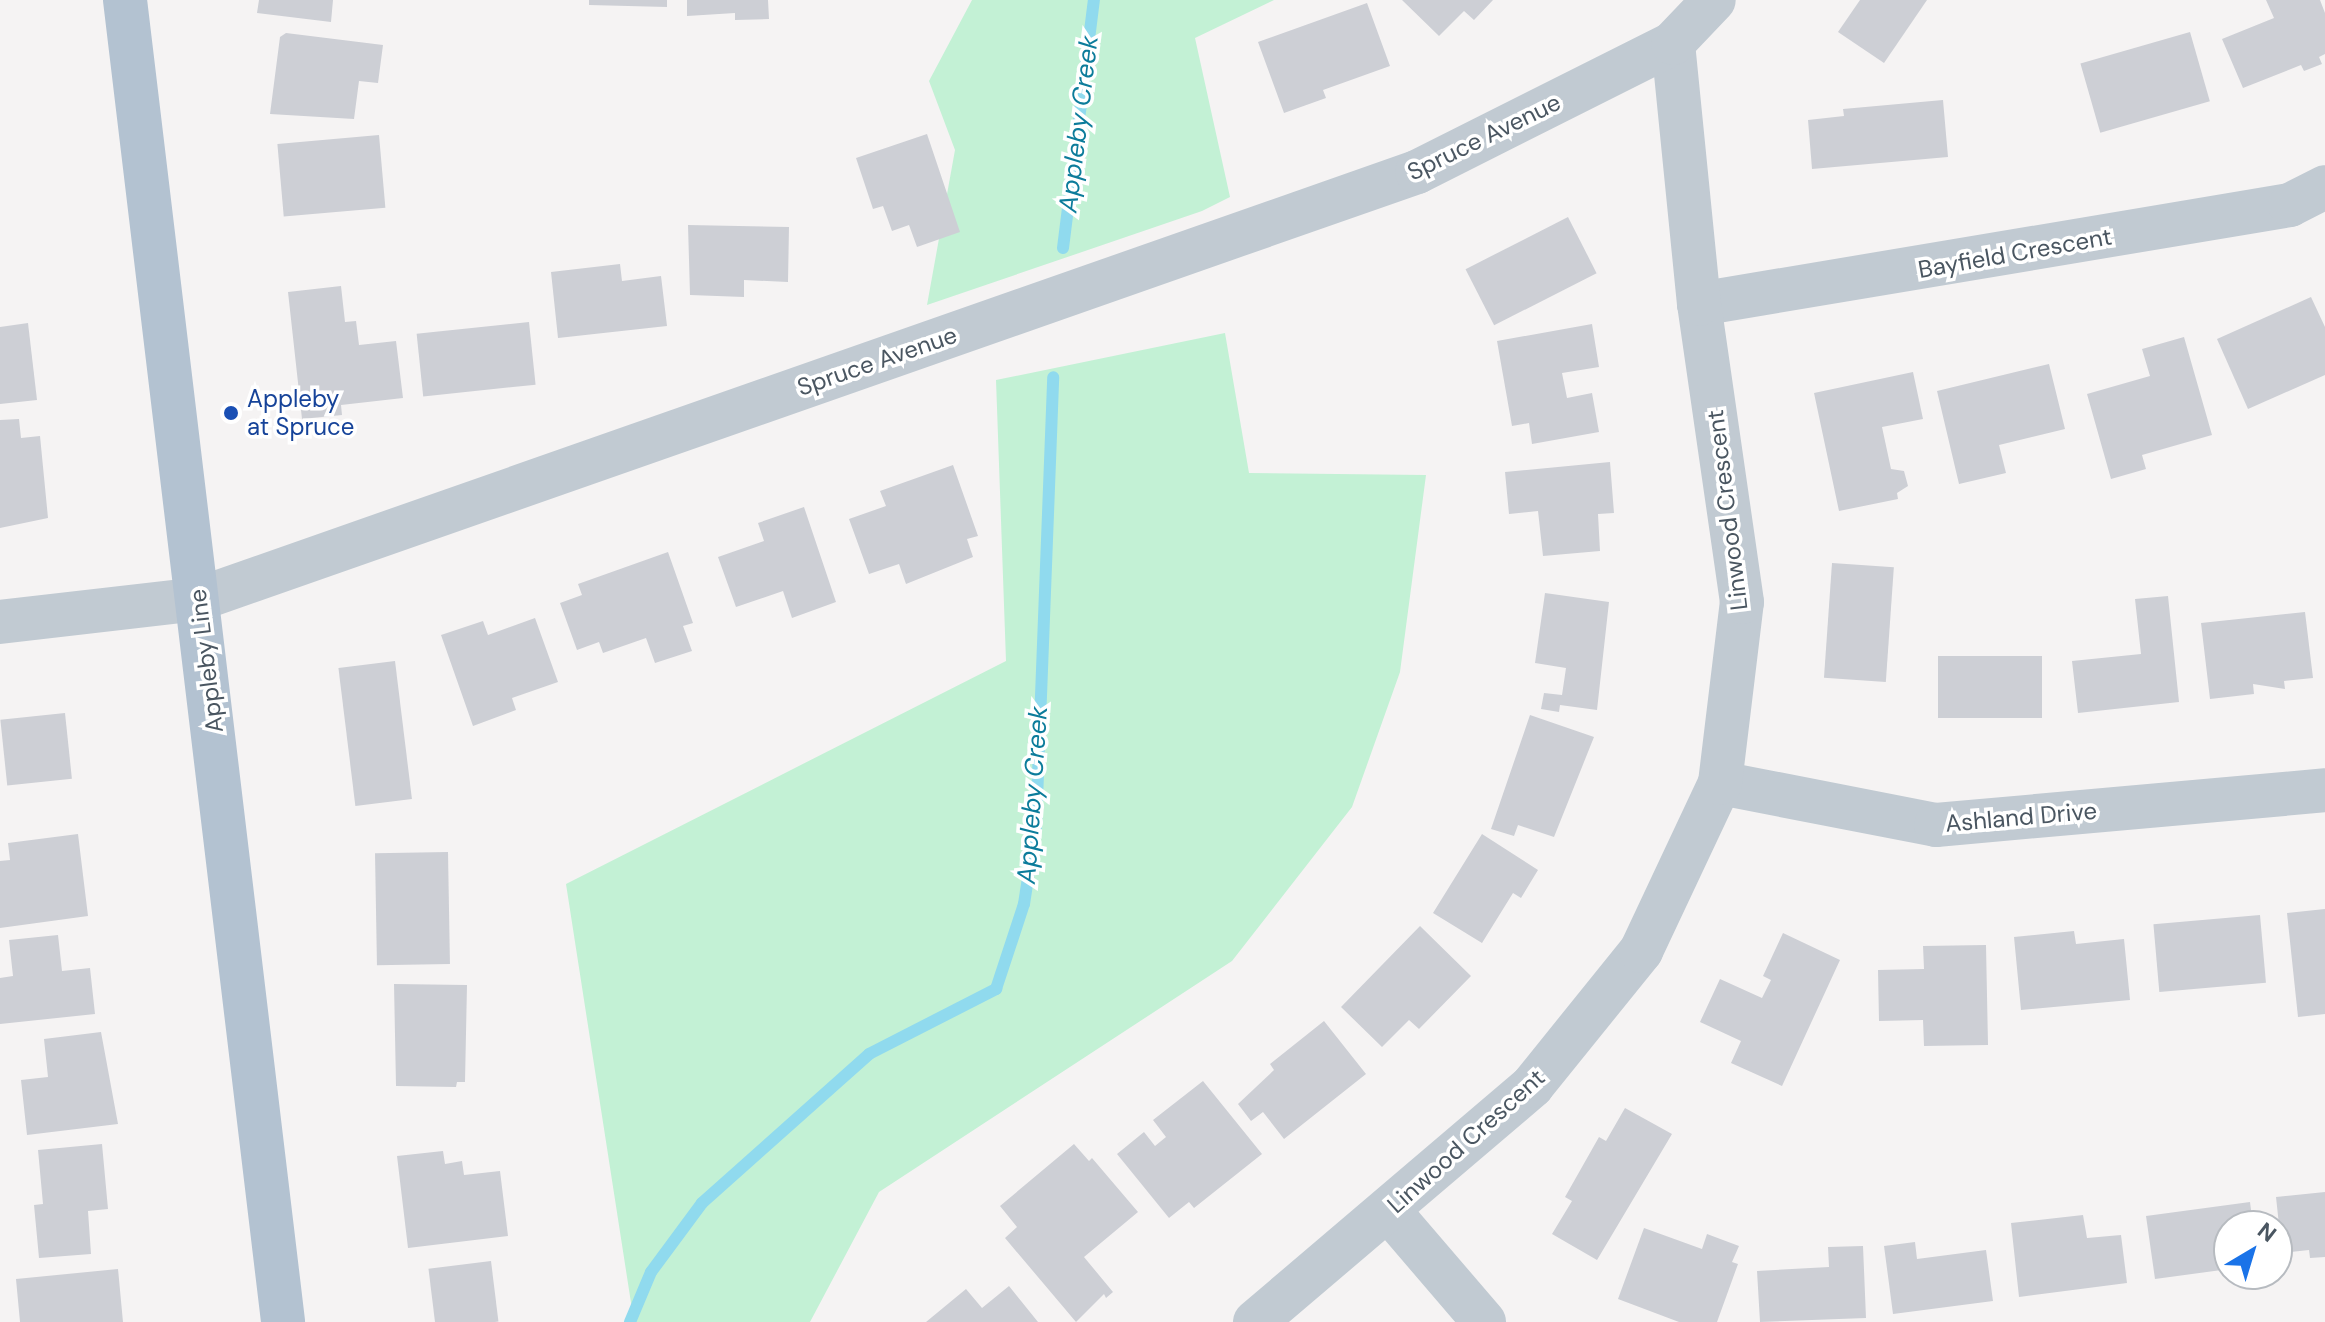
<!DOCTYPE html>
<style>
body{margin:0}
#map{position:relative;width:2325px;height:1322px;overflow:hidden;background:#f5f3f3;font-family:"DM Sans",sans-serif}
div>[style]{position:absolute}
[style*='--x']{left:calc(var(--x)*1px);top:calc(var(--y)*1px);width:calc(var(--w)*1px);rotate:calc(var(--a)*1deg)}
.green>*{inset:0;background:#c3f1d5}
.stream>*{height:12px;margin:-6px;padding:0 6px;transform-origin:6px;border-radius:6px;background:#90daee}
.building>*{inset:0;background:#cdcfd5;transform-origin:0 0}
.minor>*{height:44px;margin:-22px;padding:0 22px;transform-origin:22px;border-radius:22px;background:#c1cad2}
.tertiary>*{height:44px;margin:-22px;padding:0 22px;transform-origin:22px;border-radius:22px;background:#c1cad2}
.primary>*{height:44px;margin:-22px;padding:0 22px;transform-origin:22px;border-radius:22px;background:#b3c2d1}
.dots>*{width:22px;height:22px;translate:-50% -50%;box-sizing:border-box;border:4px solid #fff;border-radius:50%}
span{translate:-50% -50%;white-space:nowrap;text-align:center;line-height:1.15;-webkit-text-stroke:7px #fff;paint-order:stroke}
.street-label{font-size:24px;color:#4a5661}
.transit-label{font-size:24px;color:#164399}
.left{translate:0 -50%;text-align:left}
.water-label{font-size:26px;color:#0c7c9b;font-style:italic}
.north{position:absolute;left:2213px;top:1210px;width:80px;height:80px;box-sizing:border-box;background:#fff;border:2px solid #b7bbc0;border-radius:50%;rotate:38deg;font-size:22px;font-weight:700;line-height:32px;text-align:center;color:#4a5661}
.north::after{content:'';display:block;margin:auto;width:28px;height:36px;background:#1a73e8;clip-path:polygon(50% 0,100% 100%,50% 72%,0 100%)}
</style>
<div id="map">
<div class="green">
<div style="clip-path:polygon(972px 0,1274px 0,1195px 38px,1230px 197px,1202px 211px,927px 305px,955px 150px,929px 81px)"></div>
<div style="clip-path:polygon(1225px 333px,1249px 473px,1426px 475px,1400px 672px,1352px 807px,1232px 961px,879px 1192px,810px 1322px,634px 1322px,566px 884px,1006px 661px,996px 380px)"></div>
</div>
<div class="stream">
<div style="--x:1063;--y:248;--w:250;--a:-82.9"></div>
<div style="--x:630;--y:1322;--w:54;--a:-67.2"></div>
<div style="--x:651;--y:1272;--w:86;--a:-53.5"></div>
<div style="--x:702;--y:1203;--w:224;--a:-41.7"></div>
<div style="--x:869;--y:1054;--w:143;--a:-27.1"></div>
<div style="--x:996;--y:989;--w:89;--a:-71.8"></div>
<div style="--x:1024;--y:904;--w:79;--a:-81.3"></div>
<div style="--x:1036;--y:826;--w:449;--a:-87.8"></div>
</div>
<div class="building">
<div style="clip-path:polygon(259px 0,333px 0,331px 22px,257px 13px)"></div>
<div style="clip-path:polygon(589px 0,667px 0,667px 7px,589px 5px)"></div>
<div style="clip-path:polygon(687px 0,768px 0,769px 19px,735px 20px,735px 13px,687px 16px)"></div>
<div style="clip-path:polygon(1402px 0,1493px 0,1474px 20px,1464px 11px,1439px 36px)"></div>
<div style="clip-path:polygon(1860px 0,1927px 0,1884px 63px,1838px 32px)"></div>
<div style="clip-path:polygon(2266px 0,2320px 0,2325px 13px,2325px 54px,2319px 57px,2322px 64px,2304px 71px,2301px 65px,2243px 88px,2222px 39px,2274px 18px)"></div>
<div style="clip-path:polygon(1367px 3px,1390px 66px,1323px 90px,1326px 98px,1284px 113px,1258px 42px)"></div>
<div style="left:2190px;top:32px;width:72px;height:114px;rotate:74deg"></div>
<div style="clip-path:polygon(286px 33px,383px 45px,378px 83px,359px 81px,354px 119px,270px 114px,280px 37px)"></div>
<div style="clip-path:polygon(1943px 100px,1948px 157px,1812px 169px,1808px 120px,1844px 116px,1843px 109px)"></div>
<div style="clip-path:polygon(927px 134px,960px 232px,917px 247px,909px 225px,892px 231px,883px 206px,873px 209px,856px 158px)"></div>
<div style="left:379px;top:135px;width:73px;height:102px;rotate:85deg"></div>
<div style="left:1568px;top:217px;width:63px;height:115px;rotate:63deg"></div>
<div style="clip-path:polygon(688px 225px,789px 227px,788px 282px,744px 280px,744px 297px,690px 295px)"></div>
<div style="clip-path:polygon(620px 264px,622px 281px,661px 276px,667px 326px,558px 338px,551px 272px)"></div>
<div style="clip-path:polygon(341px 286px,345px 322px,356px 321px,359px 345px,396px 341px,403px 398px,341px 405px,342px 415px,302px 419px,288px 292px)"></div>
<div style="clip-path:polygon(2311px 297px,2325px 327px,2325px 375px,2248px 409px,2217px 339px)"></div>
<div style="left:529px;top:322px;width:63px;height:113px;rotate:84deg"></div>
<div style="clip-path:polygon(28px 323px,37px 400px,0 404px,0 327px)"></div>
<div style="clip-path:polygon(1592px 324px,1599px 367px,1562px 373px,1567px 398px,1592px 393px,1599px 432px,1532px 444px,1529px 423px,1512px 426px,1497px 341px)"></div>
<div style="clip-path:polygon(2184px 337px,2212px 435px,2142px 455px,2146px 469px,2111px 479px,2087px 394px,2150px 376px,2142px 349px)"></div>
<div style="clip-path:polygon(2049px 364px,2065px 429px,1999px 445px,2006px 473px,1959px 484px,1937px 391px)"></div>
<div style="clip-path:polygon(1913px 372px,1923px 419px,1882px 427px,1891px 469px,1904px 471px,1908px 486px,1897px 493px,1898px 499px,1839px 511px,1814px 393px)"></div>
<div style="clip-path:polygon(19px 419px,21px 438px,40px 436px,48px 518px,0 528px,0 420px)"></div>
<div style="clip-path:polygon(1610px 462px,1614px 513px,1598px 514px,1600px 551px,1543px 556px,1538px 511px,1509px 514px,1505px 472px)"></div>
<div style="clip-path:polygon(953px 465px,978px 536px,967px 539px,973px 557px,906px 584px,899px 564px,869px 574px,849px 519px,886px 506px,880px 491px)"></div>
<div style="clip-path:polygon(804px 507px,836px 602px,792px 618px,783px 591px,736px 607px,718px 557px,764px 541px,758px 523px)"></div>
<div style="clip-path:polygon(668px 552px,693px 623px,683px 626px,692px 651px,655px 663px,646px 638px,603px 653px,599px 642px,577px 650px,560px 603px,582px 595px,578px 584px)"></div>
<div style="left:1832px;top:563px;width:62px;height:115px;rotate:4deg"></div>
<div style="clip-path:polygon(1545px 593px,1609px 602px,1597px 710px,1560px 705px,1559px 712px,1541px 709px,1544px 693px,1562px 695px,1566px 668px,1535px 663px)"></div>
<div style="clip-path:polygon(2168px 596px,2179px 702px,2078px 713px,2072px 661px,2141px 654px,2135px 599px)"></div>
<div style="clip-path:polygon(2305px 612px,2313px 678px,2284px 681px,2285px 689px,2253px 684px,2254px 694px,2210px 699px,2201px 623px)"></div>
<div style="clip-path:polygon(535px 618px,558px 682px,512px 698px,516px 710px,473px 726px,441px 635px,483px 621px,488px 635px)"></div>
<div style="left:1938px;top:656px;width:104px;height:62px"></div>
<div style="left:395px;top:661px;width:139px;height:57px;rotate:83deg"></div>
<div style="left:65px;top:713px;width:66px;height:65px;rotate:84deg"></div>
<div style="clip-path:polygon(1530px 715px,1594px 737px,1554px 837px,1518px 825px,1514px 836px,1491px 829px)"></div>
<div style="clip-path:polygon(78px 834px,88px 916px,0 928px,0 861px,10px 860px,8px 843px)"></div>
<div style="clip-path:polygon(1482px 834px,1538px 870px,1521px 898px,1513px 893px,1482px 943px,1433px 913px)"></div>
<div style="left:448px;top:852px;width:112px;height:73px;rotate:89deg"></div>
<div style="clip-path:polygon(2325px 909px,2325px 1014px,2298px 1017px,2287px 913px)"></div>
<div style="left:2260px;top:915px;width:68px;height:107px;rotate:85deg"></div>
<div style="clip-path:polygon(1420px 926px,1471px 976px,1419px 1029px,1409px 1020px,1382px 1047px,1341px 1007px)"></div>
<div style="clip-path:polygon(2074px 931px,2076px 944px,2124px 939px,2130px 1000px,2021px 1010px,2014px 937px)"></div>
<div style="clip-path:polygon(1783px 933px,1840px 960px,1782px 1086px,1731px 1063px,1741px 1041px,1700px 1022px,1720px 979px,1762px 998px,1771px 980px,1763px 976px)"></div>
<div style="clip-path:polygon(58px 935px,62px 971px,90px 968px,95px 1014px,0 1024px,0 978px,13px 976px,9px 940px)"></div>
<div style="clip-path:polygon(1986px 945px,1988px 1045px,1924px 1046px,1923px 1020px,1879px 1021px,1878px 970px,1924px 969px,1923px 946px)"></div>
<div style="clip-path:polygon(394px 984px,467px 985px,465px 1082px,457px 1082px,456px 1087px,396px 1086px)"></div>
<div style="clip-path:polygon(1324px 1021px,1366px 1074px,1284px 1139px,1263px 1112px,1251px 1121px,1238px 1104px,1274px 1070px,1270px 1064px)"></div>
<div style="clip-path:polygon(101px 1032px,118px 1124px,27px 1135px,21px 1080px,48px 1077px,44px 1039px)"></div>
<div style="clip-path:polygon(1203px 1081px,1262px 1154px,1194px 1208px,1189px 1202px,1169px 1218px,1117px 1154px,1144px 1132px,1155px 1146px,1166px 1137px,1153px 1120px)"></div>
<div style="clip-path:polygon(1625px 1108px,1672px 1134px,1597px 1260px,1552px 1234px,1572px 1201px,1565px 1197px,1599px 1137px,1606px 1141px)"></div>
<div style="clip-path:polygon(102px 1144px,108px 1209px,88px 1211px,91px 1254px,39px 1258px,34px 1205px,43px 1204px,38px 1150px)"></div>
<div style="clip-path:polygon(1074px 1144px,1089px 1161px,1092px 1158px,1138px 1212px,1084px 1257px,1113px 1292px,1106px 1298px,1104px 1294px,1076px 1322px,1005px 1238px,1017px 1227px,1000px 1206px)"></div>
<div style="clip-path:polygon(443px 1151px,445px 1164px,462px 1161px,464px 1175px,500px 1171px,508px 1236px,408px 1248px,397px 1156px)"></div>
<div style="clip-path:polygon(2325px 1192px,2325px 1257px,2310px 1258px,2309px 1250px,2282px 1253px,2276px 1197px)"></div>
<div style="clip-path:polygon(2250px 1202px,2253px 1226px,2229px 1226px,2229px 1269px,2155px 1279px,2146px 1216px)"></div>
<div style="clip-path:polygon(2083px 1215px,2087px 1238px,2121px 1235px,2127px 1283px,2019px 1297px,2011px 1223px)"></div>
<div style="clip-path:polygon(1644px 1228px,1702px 1249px,1707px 1234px,1739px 1246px,1732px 1262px,1738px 1264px,1717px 1322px,1679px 1322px,1618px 1299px)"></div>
<div style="clip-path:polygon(1915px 1242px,1917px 1259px,1986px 1250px,1993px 1301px,1893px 1314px,1884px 1246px)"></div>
<div style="clip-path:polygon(1863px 1246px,1866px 1318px,1760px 1322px,1757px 1271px,1829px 1267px,1828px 1247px)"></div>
<div style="left:491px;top:1261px;width:61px;height:63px;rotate:83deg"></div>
<div style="clip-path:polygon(118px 1269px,123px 1322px,20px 1322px,16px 1279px)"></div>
<div style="clip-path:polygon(1009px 1286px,1038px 1322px,926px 1322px,966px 1289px,982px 1308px)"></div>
</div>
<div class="minor">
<div style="--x:1699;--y:304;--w:599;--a:-9.51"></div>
<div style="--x:2290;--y:205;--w:39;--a:-27"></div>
<div style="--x:1720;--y:783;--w:220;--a:11"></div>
<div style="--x:1936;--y:825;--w:391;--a:-5.1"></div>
<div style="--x:1389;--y:1211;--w:146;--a:49.4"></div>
<div style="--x:1255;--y:1322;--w:364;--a:-40.4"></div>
<div style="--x:1532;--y:1086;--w:174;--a:-51.1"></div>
<div style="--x:1641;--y:951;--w:186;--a:-64.8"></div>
<div style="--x:1720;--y:783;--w:182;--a:-83.1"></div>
<div style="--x:1742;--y:602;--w:301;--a:-98.2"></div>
<div style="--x:1699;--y:304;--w:262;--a:-95.7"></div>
</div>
<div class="tertiary">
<div style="--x:0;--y:622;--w:200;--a:-6.6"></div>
<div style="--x:199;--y:599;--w:1291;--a:-19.32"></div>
<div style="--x:1417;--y:172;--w:287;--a:-26.7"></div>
<div style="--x:1673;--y:43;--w:59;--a:-46.4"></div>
</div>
<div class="primary">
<div style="--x:125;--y:0;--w:1331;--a:83.18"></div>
</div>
<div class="dots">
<div style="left:231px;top:413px;background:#1a4fb4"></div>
</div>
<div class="street-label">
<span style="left:1484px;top:137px;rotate:-26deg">Spruce Avenue</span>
<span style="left:2015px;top:253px;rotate:-10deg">Bayfield Crescent</span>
<span style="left:877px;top:361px;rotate:-19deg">Spruce Avenue</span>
<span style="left:1727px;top:510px;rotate:-97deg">Linwood Crescent</span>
<span style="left:206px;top:661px;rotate:-97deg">Appleby Line</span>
<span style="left:2021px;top:817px;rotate:-5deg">Ashland Drive</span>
<span style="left:1466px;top:1141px;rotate:-42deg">Linwood Crescent</span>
</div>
<div class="transit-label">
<span class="left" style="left:247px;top:413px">Appleby<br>at Spruce</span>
</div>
<div class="water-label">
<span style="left:1079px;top:124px;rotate:-83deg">Appleby Creek</span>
<span style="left:1033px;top:795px;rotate:-86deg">Appleby Creek</span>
</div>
<div class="north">N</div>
</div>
